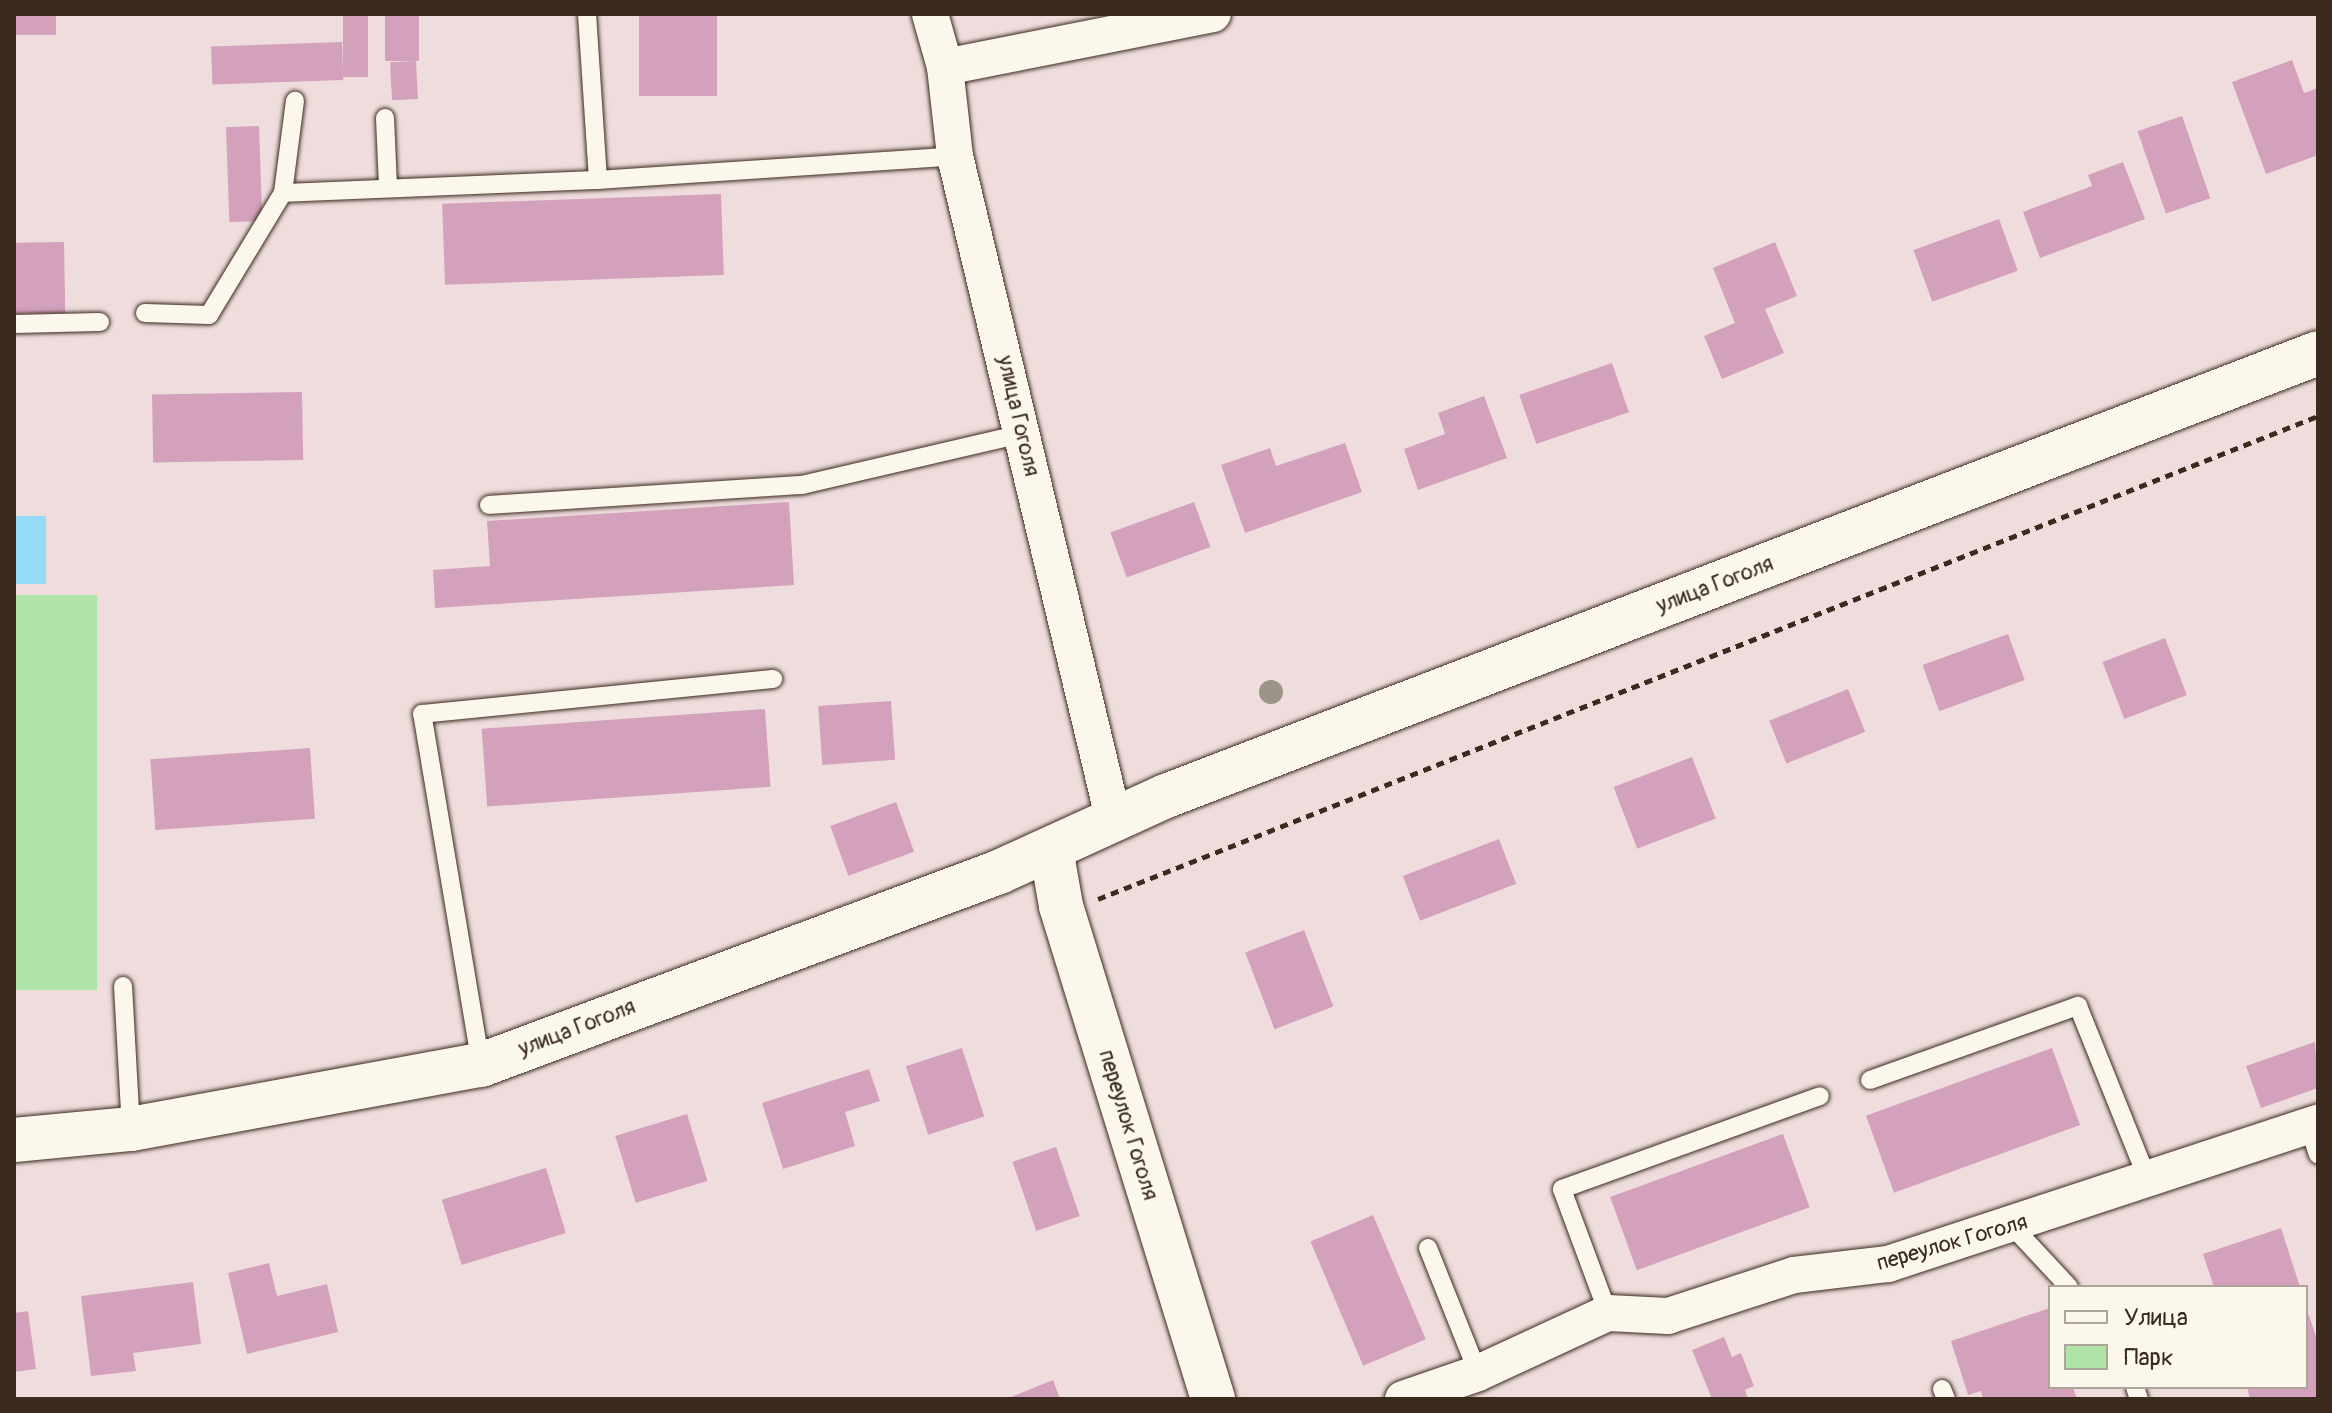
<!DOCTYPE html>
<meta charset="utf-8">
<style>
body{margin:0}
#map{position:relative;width:2332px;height:1413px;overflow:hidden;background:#efddde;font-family:Pangolin,sans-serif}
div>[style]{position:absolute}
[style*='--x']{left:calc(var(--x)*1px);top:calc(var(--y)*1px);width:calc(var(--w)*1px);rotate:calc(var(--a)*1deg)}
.green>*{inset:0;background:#aee4a7;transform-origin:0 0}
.water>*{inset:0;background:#95daf7;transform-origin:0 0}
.building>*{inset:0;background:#d4a1bc;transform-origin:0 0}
.path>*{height:5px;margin-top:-2.5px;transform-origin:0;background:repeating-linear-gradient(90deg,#3b2a1e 0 8px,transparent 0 14px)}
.roads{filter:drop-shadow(0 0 2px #3b2a1e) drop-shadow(0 0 2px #3b2a1e)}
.lane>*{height:18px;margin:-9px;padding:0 9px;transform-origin:9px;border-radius:9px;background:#fbf7ec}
.street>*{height:36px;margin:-18px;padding:0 18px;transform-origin:18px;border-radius:18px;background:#fbf7ec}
.secondary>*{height:44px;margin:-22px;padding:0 22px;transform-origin:22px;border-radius:22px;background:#fbf7ec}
.trees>*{width:24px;height:24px;margin:-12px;border-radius:50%;background:#9c9487}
span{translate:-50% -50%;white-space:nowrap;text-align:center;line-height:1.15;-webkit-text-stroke:6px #fbf7ec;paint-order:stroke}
.street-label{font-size:22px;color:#3b2a1e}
.frame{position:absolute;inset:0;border:16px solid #3b2a1e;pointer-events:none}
.legend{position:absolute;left:2048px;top:1285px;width:260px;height:104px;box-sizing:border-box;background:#fbf7ec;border:2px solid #aea59a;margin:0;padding:10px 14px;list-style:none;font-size:24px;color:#3b2a1e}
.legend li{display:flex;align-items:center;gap:16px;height:40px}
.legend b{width:40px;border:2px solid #aea59a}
</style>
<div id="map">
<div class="green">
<div style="left:97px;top:595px;width:395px;height:83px;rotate:90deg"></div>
</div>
<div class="water">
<div style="left:14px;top:516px;width:32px;height:68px"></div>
</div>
<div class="building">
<div style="left:14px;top:14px;width:42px;height:21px"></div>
<div style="left:343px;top:14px;width:25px;height:63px"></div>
<div style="left:385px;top:14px;width:34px;height:47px"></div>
<div style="left:639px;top:14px;width:78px;height:82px"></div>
<div style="left:342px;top:42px;width:38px;height:131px;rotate:88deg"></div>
<div style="clip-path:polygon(2292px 60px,2304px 93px,2318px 88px,2318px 155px,2266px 174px,2232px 82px)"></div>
<div style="left:416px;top:61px;width:38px;height:26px;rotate:87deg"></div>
<div style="left:2182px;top:116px;width:87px;height:47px;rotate:71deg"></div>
<div style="left:259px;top:126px;width:95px;height:33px;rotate:88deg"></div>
<div style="clip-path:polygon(2123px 162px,2145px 219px,2040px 258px,2023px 212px,2092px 186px,2088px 175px)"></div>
<div style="left:721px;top:194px;width:81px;height:279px;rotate:88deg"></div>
<div style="left:1999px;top:219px;width:55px;height:91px;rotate:70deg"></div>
<div style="left:64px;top:242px;width:71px;height:50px;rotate:89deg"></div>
<div style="clip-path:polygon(1775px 242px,1797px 296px,1765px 309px,1784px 353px,1722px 379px,1704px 336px,1735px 323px,1713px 268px)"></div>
<div style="left:1612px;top:363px;width:52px;height:98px;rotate:71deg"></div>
<div style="left:302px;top:392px;width:68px;height:150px;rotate:89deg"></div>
<div style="clip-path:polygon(1484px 396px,1507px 458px,1418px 490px,1404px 449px,1445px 434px,1438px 413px)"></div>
<div style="clip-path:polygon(1345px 443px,1362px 492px,1245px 533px,1221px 465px,1270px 448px,1276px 466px)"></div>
<div style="clip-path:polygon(789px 502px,794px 585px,435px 608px,433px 570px,490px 566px,487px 521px)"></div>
<div style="left:1194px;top:502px;width:48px;height:89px;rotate:70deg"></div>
<div style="left:2008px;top:634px;width:49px;height:91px;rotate:70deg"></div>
<div style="left:2165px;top:638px;width:61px;height:67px;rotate:69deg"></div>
<div style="left:1848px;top:689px;width:46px;height:85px;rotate:68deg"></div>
<div style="left:891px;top:701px;width:59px;height:73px;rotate:86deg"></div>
<div style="left:765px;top:709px;width:78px;height:284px;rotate:86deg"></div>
<div style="left:310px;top:748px;width:71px;height:160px;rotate:86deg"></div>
<div style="left:1692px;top:757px;width:66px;height:84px;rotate:69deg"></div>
<div style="left:896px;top:802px;width:53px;height:70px;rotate:70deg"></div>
<div style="left:1499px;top:839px;width:48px;height:103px;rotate:69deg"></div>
<div style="left:1304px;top:930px;width:82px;height:63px;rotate:69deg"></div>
<div style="clip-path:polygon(2315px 1042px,2318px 1088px,2261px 1108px,2246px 1066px)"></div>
<div style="left:962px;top:1048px;width:72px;height:59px;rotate:72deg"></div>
<div style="left:2052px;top:1048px;width:82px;height:198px;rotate:70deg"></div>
<div style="clip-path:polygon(869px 1069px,880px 1101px,845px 1112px,855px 1146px,783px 1169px,762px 1103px)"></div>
<div style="left:687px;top:1114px;width:70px;height:75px;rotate:73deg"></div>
<div style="left:1783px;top:1134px;width:78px;height:184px;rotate:70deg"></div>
<div style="left:1056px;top:1147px;width:73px;height:46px;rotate:71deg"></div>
<div style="left:546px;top:1168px;width:68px;height:109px;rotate:73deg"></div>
<div style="left:1373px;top:1215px;width:135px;height:68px;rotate:67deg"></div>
<div style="clip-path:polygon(2281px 1228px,2300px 1287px,2214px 1287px,2203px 1254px)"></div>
<div style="clip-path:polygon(269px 1263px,277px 1296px,327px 1284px,338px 1332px,247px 1354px,228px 1273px)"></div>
<div style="clip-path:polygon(193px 1282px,201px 1344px,133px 1353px,136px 1371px,91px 1376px,81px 1296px)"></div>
<div style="clip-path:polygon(2306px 1307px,2318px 1342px,2318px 1399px,2250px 1399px,2247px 1387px,2306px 1387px)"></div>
<div style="clip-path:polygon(2050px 1308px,2050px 1387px,2073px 1387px,2077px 1399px,1983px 1399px,1981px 1391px,1968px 1395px,1951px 1341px)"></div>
<div style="clip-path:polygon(28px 1311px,36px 1369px,14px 1372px,14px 1313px)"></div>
<div style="clip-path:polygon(1724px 1337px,1732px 1357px,1741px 1353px,1754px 1386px,1745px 1390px,1748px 1399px,1712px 1399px,1692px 1350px)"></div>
<div style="clip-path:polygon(1053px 1380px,1060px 1399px,1006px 1399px)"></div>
</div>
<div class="path">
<div style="--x:1098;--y:899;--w:1312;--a:-21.6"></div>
</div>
<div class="roads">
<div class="lane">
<div style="--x:587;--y:14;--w:166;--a:86.2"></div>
<div style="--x:385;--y:118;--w:69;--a:87.5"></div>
<div style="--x:283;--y:193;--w:93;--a:-82.6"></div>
<div style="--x:145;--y:313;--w:64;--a:1.8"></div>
<div style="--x:209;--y:315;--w:143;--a:-58.8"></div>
<div style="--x:283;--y:193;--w:315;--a:-2.4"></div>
<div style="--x:598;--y:180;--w:358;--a:-3.8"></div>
<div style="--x:14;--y:324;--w:86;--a:-1.3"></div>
<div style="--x:489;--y:505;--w:314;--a:-3.7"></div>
<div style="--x:802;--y:485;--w:226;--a:-13.1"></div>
<div style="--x:123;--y:986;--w:143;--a:86.8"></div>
<div style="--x:481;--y:1065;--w:356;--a:-99.5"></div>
<div style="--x:422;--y:714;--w:353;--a:-5.7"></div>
<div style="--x:1870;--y:1080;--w:221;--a:-19.6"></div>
<div style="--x:2078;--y:1006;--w:191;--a:68.1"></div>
<div style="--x:2309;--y:1127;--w:29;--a:72"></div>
<div style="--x:2013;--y:1227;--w:82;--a:47"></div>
<div style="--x:1428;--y:1248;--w:135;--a:68.2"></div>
<div style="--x:1608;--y:1313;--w:132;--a:-110.4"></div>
<div style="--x:1562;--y:1189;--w:274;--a:-19.8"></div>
<div style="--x:2135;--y:1387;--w:13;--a:72"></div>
<div style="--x:1942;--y:1389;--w:11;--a:68"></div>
</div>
<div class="street">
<div style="--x:930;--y:14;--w:55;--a:74.2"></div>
<div style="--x:945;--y:67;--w:90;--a:83.6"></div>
<div style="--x:955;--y:156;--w:680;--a:76.56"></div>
<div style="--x:945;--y:67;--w:273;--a:-11.2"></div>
<div style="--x:1403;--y:1399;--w:79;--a:-19.1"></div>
<div style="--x:1478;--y:1373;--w:143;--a:-24.8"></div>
<div style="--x:1608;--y:1313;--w:60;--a:2.9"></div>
<div style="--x:1668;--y:1316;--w:133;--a:-18"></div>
<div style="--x:1794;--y:1275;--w:95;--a:-6.7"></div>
<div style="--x:1888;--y:1264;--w:453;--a:-18.2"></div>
</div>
<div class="secondary">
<div style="--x:1051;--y:849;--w:58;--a:80"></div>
<div style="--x:1061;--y:906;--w:516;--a:72.86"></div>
<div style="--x:14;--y:1140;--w:118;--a:-5.4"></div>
<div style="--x:131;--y:1129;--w:356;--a:-10.4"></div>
<div style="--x:481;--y:1065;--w:553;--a:-20.43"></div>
<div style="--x:999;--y:872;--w:183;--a:-24.5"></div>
<div style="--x:1166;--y:796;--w:1234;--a:-21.03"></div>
</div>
</div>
<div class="trees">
<div style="left:1271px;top:692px"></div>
</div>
<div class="street-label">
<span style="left:1018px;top:416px;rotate:77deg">улица Гоголя</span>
<span style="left:1715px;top:585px;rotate:-21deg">улица Гоголя</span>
<span style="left:577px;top:1028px;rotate:-21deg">улица Гоголя</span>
<span style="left:1128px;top:1125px;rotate:73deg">переулок Гоголя</span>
<span style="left:1952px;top:1243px;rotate:-16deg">переулок Гоголя</span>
</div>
<div class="frame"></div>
<ul class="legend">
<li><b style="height:10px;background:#fbf7ec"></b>Улица</li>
<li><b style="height:22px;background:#aee4a7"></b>Парк</li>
</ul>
</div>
